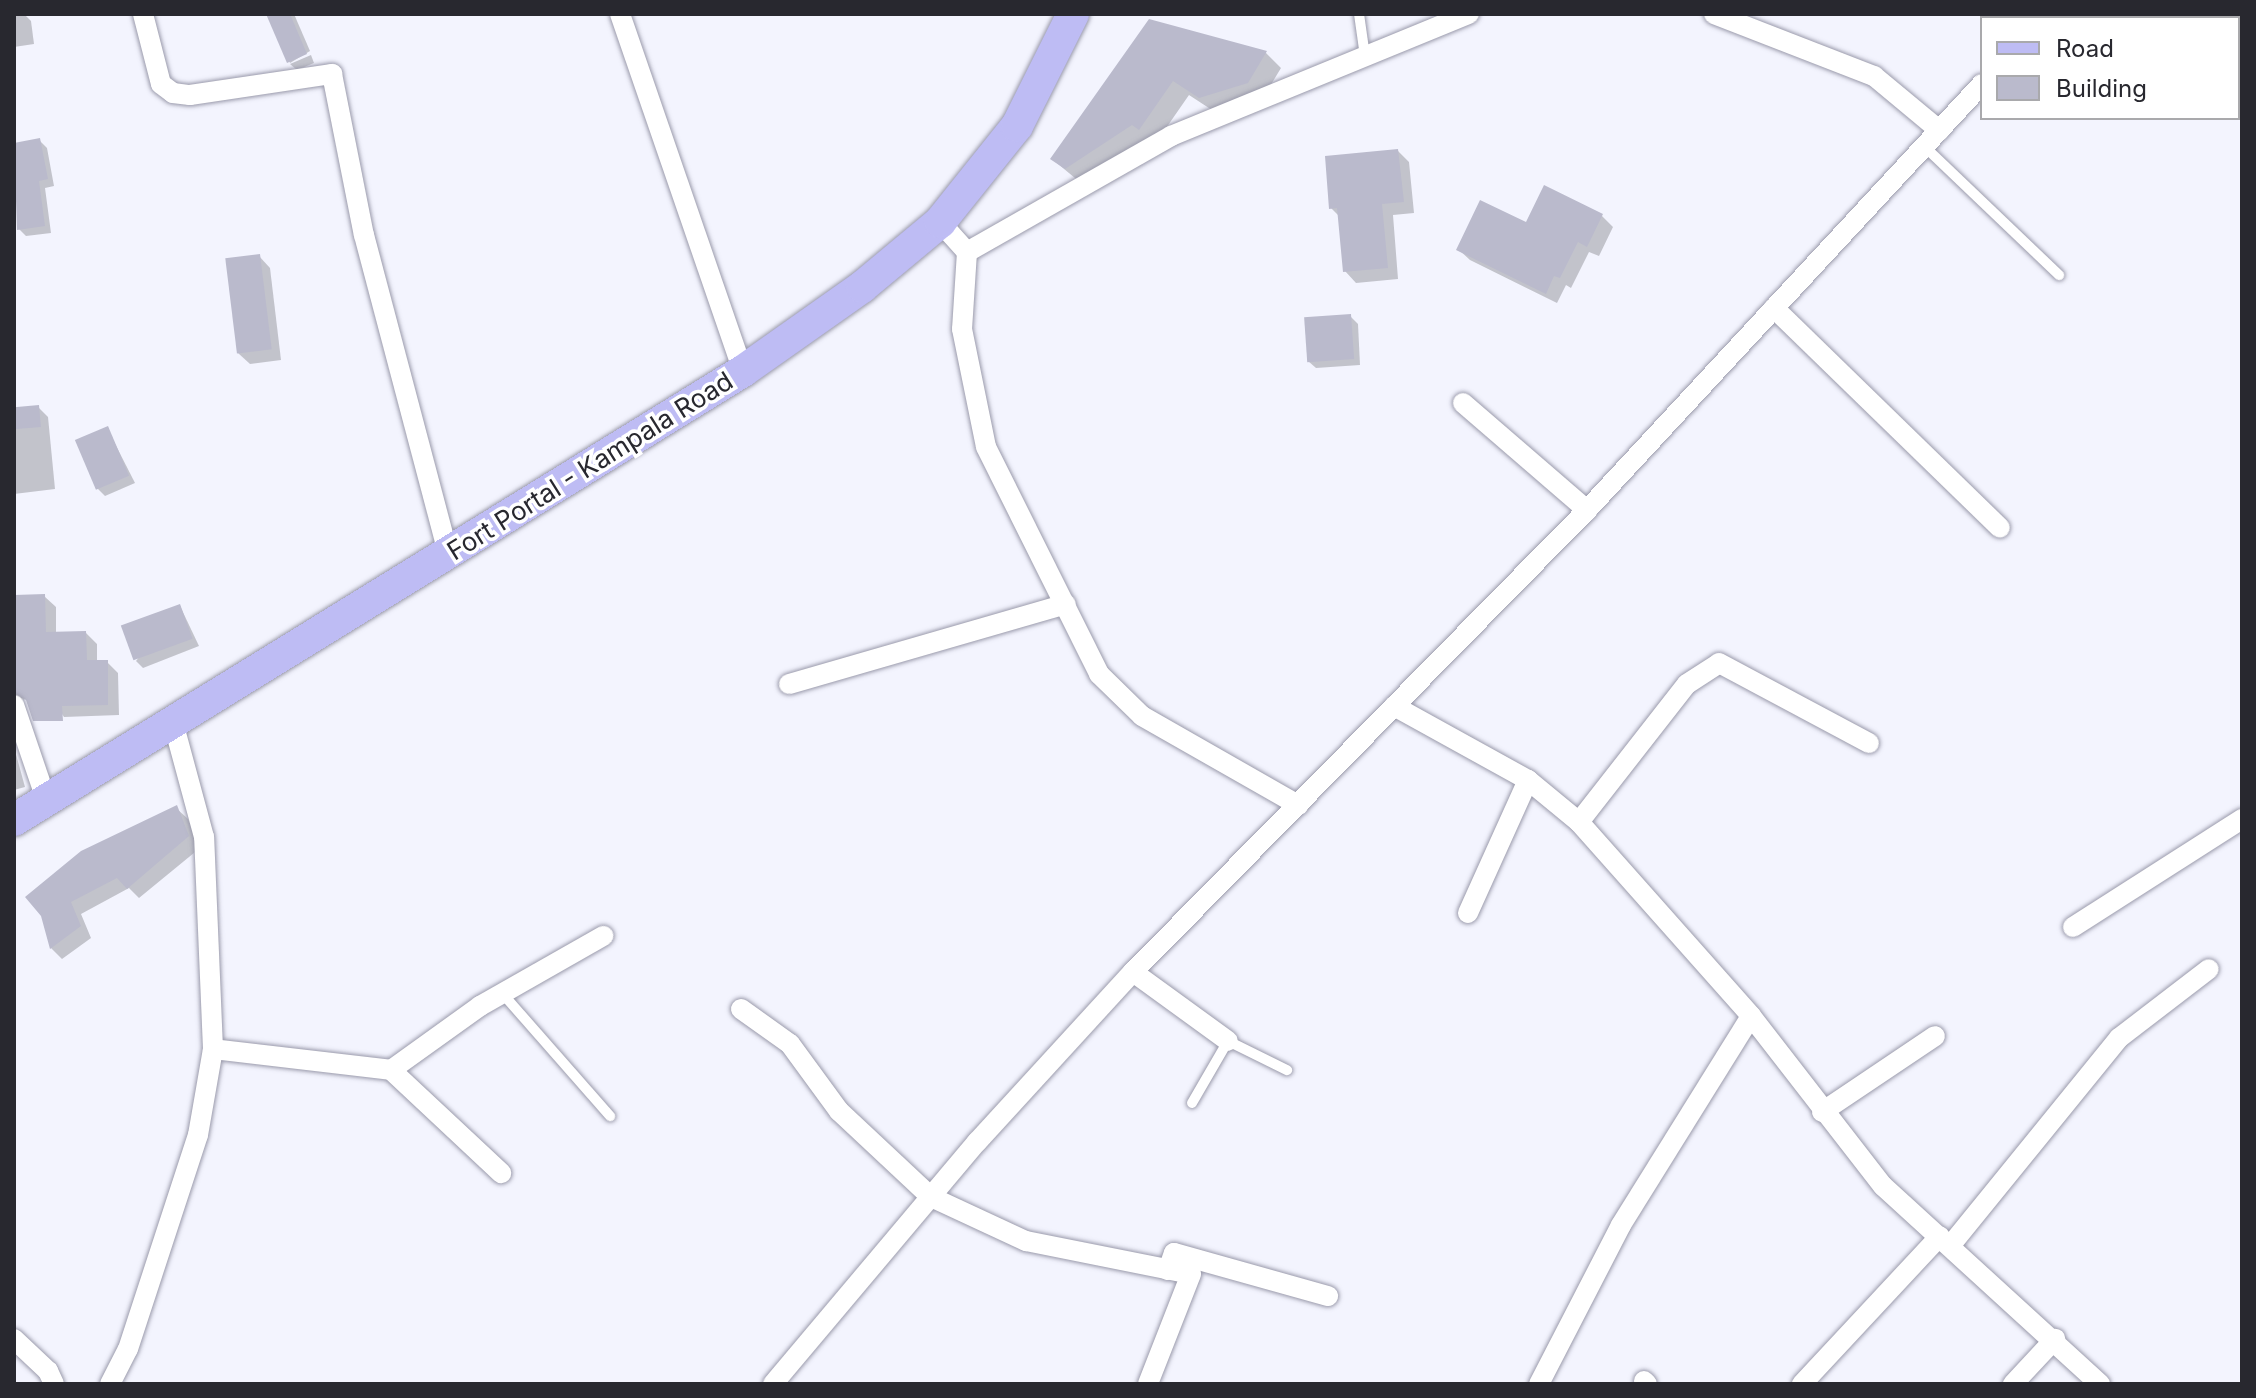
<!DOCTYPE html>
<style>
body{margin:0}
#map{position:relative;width:2256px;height:1398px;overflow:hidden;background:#f3f4fe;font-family:Inter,sans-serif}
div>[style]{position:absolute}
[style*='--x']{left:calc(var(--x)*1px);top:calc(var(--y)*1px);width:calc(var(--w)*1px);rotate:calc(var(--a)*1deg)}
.shadow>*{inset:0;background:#0003}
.building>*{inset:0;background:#babacc;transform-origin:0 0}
.roads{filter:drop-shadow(0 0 2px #9a9aab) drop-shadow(0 0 2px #9a9aab)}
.lane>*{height:10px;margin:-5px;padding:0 5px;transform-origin:5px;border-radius:5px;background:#fff}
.street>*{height:20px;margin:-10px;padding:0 10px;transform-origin:10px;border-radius:10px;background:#fff}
.primary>*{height:32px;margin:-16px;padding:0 16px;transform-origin:16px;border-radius:16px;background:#bebcf4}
span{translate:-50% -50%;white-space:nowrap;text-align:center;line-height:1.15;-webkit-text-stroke:7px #fff;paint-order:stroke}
.street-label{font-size:26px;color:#28282f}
.frame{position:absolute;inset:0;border:16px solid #28282f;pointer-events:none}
.legend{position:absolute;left:1980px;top:16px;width:260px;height:104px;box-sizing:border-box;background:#fff;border:2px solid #a9a9ac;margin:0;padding:10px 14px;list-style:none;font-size:24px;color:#28282f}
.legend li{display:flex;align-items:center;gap:16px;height:40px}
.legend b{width:40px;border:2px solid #a9a9ac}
</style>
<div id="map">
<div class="shadow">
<div style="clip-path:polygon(24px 14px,31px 21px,34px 44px,14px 47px,14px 16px)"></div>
<div style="clip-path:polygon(268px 14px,294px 14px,310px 51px,290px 63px)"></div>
<div style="clip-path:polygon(1985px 14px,2050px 14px,2046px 18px)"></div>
<div style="clip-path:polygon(2138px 14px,2173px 14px,2184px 18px,2137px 18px)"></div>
<div style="clip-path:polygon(1150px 21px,1266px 53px,1281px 68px,1263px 98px,1215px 112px,1189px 95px,1155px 144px,1081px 183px,1052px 159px)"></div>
<div style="clip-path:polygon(311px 55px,314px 63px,297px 70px,290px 64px)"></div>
<div style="clip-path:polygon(39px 140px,47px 148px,54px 186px,45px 188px,51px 233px,26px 236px,19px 229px,14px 145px)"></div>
<div style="clip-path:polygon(1398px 151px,1409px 162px,1414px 213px,1393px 215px,1398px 279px,1356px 283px,1345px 271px,1340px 217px,1331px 208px)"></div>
<div style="clip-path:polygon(1602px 216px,1613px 227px,1599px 256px,1589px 252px,1571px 288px,1566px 285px,1557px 303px,1470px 260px,1458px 249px,1527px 225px)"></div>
<div style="clip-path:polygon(259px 256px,270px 268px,281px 360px,250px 364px,238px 353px)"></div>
<div style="clip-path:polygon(1350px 316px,1358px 324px,1360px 365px,1316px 368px,1308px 361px)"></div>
<div style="clip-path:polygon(39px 408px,48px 417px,55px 489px,14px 494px,14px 410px)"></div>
<div style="clip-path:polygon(107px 428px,135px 483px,105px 496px,98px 489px)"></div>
<div style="clip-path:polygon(44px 596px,56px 607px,56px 633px,86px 633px,97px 644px,97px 662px,107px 662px,118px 673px,119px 715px,64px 717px,49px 695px,21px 700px,14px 693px,14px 597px)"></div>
<div style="clip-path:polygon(180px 606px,199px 646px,143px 668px,136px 661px)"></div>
<div style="clip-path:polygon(14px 747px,25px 787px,14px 790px)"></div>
<div style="clip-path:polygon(176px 808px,188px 819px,200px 848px,139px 898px,129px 888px,81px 914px,91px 938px,62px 959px,51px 948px,43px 915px)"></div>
</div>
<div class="building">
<div style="clip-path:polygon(266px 14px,290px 14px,307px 54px,287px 63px)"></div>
<div style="clip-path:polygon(1149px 19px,1267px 51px,1248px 83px,1199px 98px,1173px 81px,1139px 130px,1132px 125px,1065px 169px,1050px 159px)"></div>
<div style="clip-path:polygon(40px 138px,48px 179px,39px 181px,45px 226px,17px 230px,14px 143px)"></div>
<div style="clip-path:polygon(1398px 149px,1404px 202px,1382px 204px,1388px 268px,1343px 272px,1337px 208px,1329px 209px,1325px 156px)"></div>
<div style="clip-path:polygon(1544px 185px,1603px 214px,1587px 247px,1578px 242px,1560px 278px,1554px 276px,1546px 294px,1456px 250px,1480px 200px,1526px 222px)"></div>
<div style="left:260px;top:254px;width:96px;height:35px;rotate:83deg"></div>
<div style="left:1351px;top:314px;width:45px;height:47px;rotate:86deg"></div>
<div style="left:39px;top:405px;width:22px;height:25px;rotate:85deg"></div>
<div style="left:108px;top:426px;width:54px;height:36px;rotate:67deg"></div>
<div style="clip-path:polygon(45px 594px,46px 632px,86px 631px,87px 660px,108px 660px,108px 705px,62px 706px,63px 721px,33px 721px,26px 700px,14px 692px,14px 595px)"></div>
<div style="left:180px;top:604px;width:37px;height:63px;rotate:70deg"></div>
<div style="clip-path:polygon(177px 805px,189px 836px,127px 889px,117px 878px,71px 902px,81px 926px,50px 949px,41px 916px,25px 897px,81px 851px)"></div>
</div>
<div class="roads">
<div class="lane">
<div style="--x:1359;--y:14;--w:42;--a:81.9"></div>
<div style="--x:1924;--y:146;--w:187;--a:43.7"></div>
<div style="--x:502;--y:993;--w:164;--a:48.7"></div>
<div style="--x:1192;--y:1103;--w:72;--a:-59.9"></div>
<div style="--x:1228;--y:1041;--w:66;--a:26.2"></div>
</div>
<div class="street">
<div style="--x:143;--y:14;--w:72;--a:75.6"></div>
<div style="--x:161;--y:84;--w:15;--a:37"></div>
<div style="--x:173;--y:93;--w:17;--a:7"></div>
<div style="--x:190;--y:95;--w:144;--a:-8.4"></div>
<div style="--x:332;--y:74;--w:164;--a:78.8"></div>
<div style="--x:364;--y:235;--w:330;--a:75.2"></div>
<div style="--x:620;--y:14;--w:378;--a:71"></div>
<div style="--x:1714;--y:14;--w:172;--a:21.2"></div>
<div style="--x:1874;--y:76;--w:85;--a:39.7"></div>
<div style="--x:2043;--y:18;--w:6;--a:-45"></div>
<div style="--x:940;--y:222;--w:40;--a:48"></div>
<div style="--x:967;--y:252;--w:77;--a:93.7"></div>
<div style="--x:962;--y:329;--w:120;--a:78.5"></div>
<div style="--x:986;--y:447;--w:254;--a:63.5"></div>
<div style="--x:1099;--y:674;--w:60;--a:44.3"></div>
<div style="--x:1142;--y:716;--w:180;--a:29.7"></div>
<div style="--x:967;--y:252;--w:235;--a:-29.6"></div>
<div style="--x:1171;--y:136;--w:322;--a:-22.3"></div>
<div style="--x:1774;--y:308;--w:315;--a:44.2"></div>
<div style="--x:1463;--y:403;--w:164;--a:40.8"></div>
<div style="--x:789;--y:684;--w:288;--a:-16.1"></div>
<div style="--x:14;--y:705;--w:99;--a:71.2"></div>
<div style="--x:1394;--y:706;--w:153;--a:28.9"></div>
<div style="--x:1528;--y:780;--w:66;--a:39.5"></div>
<div style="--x:1579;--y:822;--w:259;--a:48.4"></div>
<div style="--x:1751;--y:1016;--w:215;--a:52.2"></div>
<div style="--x:1883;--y:1186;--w:294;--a:42.4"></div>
<div style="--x:1579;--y:822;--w:175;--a:-52"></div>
<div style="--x:1687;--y:684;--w:38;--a:-33"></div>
<div style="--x:1719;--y:663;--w:170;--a:28.1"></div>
<div style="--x:1468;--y:913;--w:146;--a:-65.7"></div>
<div style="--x:2073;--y:927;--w:201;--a:-32.6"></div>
<div style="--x:1133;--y:972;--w:117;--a:36"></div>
<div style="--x:741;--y:1009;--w:60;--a:35.5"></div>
<div style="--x:790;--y:1044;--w:83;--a:53.8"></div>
<div style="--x:839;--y:1111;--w:126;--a:43.1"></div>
<div style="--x:931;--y:1197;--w:105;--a:24.9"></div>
<div style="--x:1026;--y:1241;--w:168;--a:11.3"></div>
<div style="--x:1191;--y:1274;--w:118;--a:111.4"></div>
<div style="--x:213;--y:1049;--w:179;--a:6.7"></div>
<div style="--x:391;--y:1070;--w:151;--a:43.1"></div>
<div style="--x:391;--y:1070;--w:110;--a:-35.7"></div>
<div style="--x:480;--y:1006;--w:142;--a:-29.6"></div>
<div style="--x:1822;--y:1112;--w:136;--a:-33.9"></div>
<div style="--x:1950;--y:1246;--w:268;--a:-50.9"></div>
<div style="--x:2119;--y:1038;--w:113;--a:-37.5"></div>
<div style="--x:1168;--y:1270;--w:18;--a:-71"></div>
<div style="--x:1174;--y:1253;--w:160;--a:15.6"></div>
<div style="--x:14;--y:1339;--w:47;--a:43.3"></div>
<div style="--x:48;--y:1371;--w:14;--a:65"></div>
<div style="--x:1644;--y:1381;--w:4;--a:45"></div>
<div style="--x:110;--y:1384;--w:39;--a:-63"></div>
<div style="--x:128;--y:1349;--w:225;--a:-71.9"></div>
<div style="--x:198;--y:1135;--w:87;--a:-80.1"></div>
<div style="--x:213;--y:1049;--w:212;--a:-92.4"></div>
<div style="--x:204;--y:837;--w:119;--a:-105.1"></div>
<div style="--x:773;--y:1384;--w:317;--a:-49.9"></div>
<div style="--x:977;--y:1142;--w:231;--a:-47.5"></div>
<div style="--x:1133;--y:972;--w:648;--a:-45.5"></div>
<div style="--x:1587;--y:510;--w:581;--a:-47.16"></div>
<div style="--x:1539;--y:1384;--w:179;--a:-62.7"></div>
<div style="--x:1621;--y:1225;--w:246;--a:-58.1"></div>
<div style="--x:1802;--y:1384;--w:202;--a:-47"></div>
<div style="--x:2013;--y:1384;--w:62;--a:-47"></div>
</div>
<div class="primary">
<div style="--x:14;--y:820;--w:856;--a:-31.63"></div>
<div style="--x:743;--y:371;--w:146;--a:-35.2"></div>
<div style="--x:862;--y:287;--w:102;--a:-39.8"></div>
<div style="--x:940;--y:222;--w:123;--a:-51.3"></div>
<div style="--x:1017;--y:126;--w:125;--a:-63.4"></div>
</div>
</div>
<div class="street-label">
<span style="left:590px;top:466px;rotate:-32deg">Fort Portal - Kampala Road</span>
</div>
<div class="frame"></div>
<ul class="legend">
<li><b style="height:10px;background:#bebcf4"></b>Road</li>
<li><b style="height:22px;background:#babacc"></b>Building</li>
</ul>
</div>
